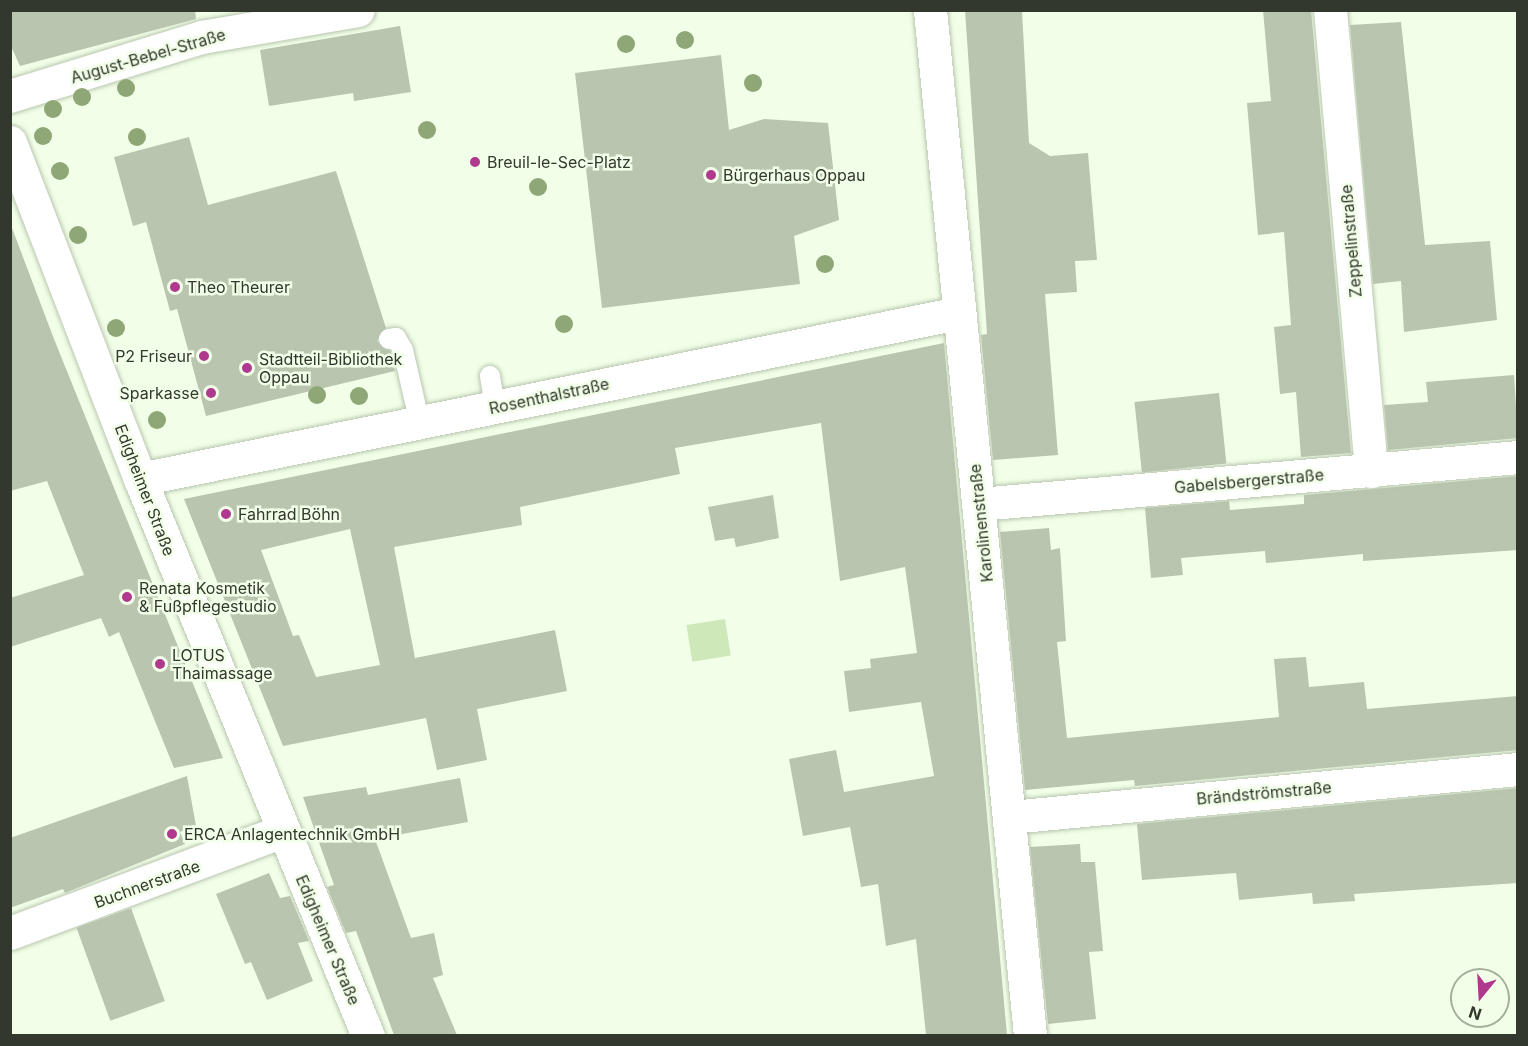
<!DOCTYPE html>
<meta charset="utf-8">
<style>
body{margin:0}
#map{position:relative;width:1528px;height:1046px;overflow:hidden;background:#f2ffe8;font-family:Inter,sans-serif}
div>[style]{position:absolute}
[style*='--x']{left:calc(var(--x)*1px);top:calc(var(--y)*1px);width:calc(var(--w)*1px);rotate:calc(var(--a)*1deg)}
.green>*{inset:0;background:#cfe8ba;transform-origin:0 0}
.building>*{inset:0;background:#b9c5af;transform-origin:0 0}
.roads{filter:drop-shadow(0 0 2px #b9c6af) drop-shadow(0 0 2px #b9c6af)}
.service>*{height:20px;margin:-10px;padding:0 10px;transform-origin:10px;border-radius:10px;background:#fff}
.minor>*{height:33px;margin:-16.5px;padding:0 16.5px;transform-origin:16.5px;border-radius:16.5px;background:#fff}
.trees>*{width:18px;height:18px;margin:-9px;border-radius:50%;background:#8fa676}
.dots>*{width:16px;height:16px;translate:-50% -50%;box-sizing:border-box;border:3px solid #f2ffe8;border-radius:50%}
span{translate:-50% -50%;white-space:nowrap;text-align:center;line-height:1.15;-webkit-text-stroke:5px #f2ffe8;paint-order:stroke}
.street-label{font-size:16px;color:#33382f}
.poi-label{font-size:16px;color:#33382f}
.left{translate:0 -50%;text-align:left}
.right{translate:-100% -50%;text-align:right}
.frame{position:absolute;inset:0;border:12px solid #33382f;pointer-events:none}
.north{position:absolute;left:1450px;top:968px;width:60px;height:60px;box-sizing:border-box;background:#f2ffe8;border:2px solid #a6af9e;border-radius:50%;rotate:198deg;font-size:16px;font-weight:700;line-height:24px;text-align:center;color:#33382f}
.north::after{content:'';display:block;margin:auto;width:21px;height:27px;background:#b0388e;clip-path:polygon(50% 0,100% 100%,50% 72%,0 100%)}
</style>
<div id="map">
<div class="green">
<div style="left:725px;top:619px;width:37px;height:39px;rotate:81deg"></div>
</div>
<div class="building">
<div style="clip-path:polygon(10px 10px,195px 10px,196px 19px,20px 66px,10px 44px)"></div>
<div style="clip-path:polygon(965px 10px,1022px 10px,1029px 143px,1050px 156px,1088px 153px,1097px 260px,1075px 261px,1077px 292px,1045px 294px,1058px 455px,993px 460px,981px 335px,987px 334px)"></div>
<div style="clip-path:polygon(1263px 10px,1311px 10px,1351px 453px,1301px 457px,1296px 392px,1280px 394px,1274px 327px,1291px 325px,1284px 232px,1258px 235px,1247px 103px,1271px 101px)"></div>
<div style="clip-path:polygon(1401px 22px,1425px 245px,1490px 241px,1497px 320px,1404px 332px,1401px 281px,1373px 284px,1350px 25px)"></div>
<div style="clip-path:polygon(400px 26px,411px 92px,354px 101px,353px 93px,269px 106px,260px 50px)"></div>
<div style="clip-path:polygon(721px 55px,729px 130px,764px 119px,828px 123px,839px 220px,794px 236px,800px 284px,602px 308px,575px 73px)"></div>
<div style="clip-path:polygon(189px 137px,208px 205px,336px 171px,386px 328px,377px 341px,390px 351px,395px 371px,206px 416px,177px 309px,170px 311px,146px 222px,133px 226px,114px 157px)"></div>
<div style="clip-path:polygon(12px 228px,54px 339px,223px 758px,174px 768px,119px 632px,109px 637px,101px 618px,10px 647px,10px 598px,84px 575px,47px 481px,10px 491px)"></div>
<div style="clip-path:polygon(evenodd,944px 343px,1007px 1035px,926px 1035px,916px 939px,886px 946px,878px 884px,861px 887px,850px 827px,803px 836px,789px 759px,836px 750px,844px 792px,934px 776px,921px 702px,849px 712px,844px 671px,871px 668px,870px 659px,917px 653px,905px 567px,840px 581px,821px 423px,675px 448px,680px 474px,520px 507px,522px 525px,394px 547px,415px 658px,555px 630px,567px 691px,477px 709px,487px 760px,437px 770px,426px 718px,283px 746px,184px 499px,944px 343px,350px 529px,380px 665px,316px 677px,299px 635px,293px 636px,261px 550px,350px 529px)"></div>
<div style="clip-path:polygon(1514px 375px,1518px 438px,1388px 450px,1384px 405px,1428px 402px,1426px 382px)"></div>
<div style="left:1219px;top:393px;width:71px;height:85px;rotate:84deg"></div>
<div style="clip-path:polygon(1518px 476px,1518px 550px,1363px 561px,1363px 554px,1266px 563px,1265px 551px,1181px 558px,1183px 575px,1151px 578px,1145px 508px,1229px 501px,1230px 510px,1304px 504px,1304px 495px)"></div>
<div style="clip-path:polygon(773px 495px,779px 538px,736px 547px,734px 538px,715px 541px,708px 507px)"></div>
<div style="clip-path:polygon(1049px 528px,1051px 550px,1060px 548px,1066px 641px,1057px 642px,1067px 738px,1279px 717px,1274px 659px,1306px 657px,1309px 687px,1364px 682px,1367px 709px,1518px 696px,1518px 750px,1135px 786px,1134px 780px,1025px 790px,1000px 532px)"></div>
<div style="clip-path:polygon(187px 776px,196px 826px,180px 832px,185px 844px,65px 893px,63px 889px,10px 908px,10px 838px)"></div>
<div style="clip-path:polygon(460px 778px,468px 822px,375px 839px,411px 938px,434px 933px,443px 975px,433px 978px,457px 1035px,394px 1035px,356px 931px,346px 933px,327px 887px,334px 885px,303px 797px,366px 787px,368px 795px)"></div>
<div style="clip-path:polygon(1518px 788px,1518px 883px,1354px 894px,1355px 901px,1313px 904px,1312px 893px,1239px 900px,1236px 873px,1142px 880px,1137px 824px)"></div>
<div style="clip-path:polygon(1080px 844px,1081px 862px,1095px 862px,1103px 951px,1089px 952px,1096px 1019px,1048px 1024px,1030px 847px)"></div>
<div style="clip-path:polygon(269px 873px,280px 898px,290px 896px,309px 941px,298px 943px,313px 981px,267px 1000px,251px 962px,245px 964px,216px 894px)"></div>
<div style="left:131px;top:908px;width:99px;height:58px;rotate:70deg"></div>
</div>
<div class="roads">
<div class="service">
<div style="--x:389;--y:339;--w:7;--a:-8"></div>
<div style="--x:396;--y:338;--w:14;--a:60"></div>
<div style="--x:403;--y:350;--w:76;--a:77.1"></div>
<div style="--x:490;--y:376;--w:32;--a:81"></div>
</div>
<div class="minor">
<div style="--x:930;--y:10;--w:1031;--a:84.43"></div>
<div style="--x:1330;--y:10;--w:463;--a:84.9"></div>
<div style="--x:10;--y:96;--w:201;--a:-17.1"></div>
<div style="--x:202;--y:37;--w:158;--a:-9.8"></div>
<div style="--x:10;--y:142;--w:361;--a:68.9"></div>
<div style="--x:140;--y:479;--w:602;--a:67.74"></div>
<div style="--x:140;--y:479;--w:835;--a:-11.47"></div>
<div style="--x:979;--y:504;--w:541;--a:-4.98"></div>
<div style="--x:1010;--y:817;--w:510;--a:-5.4"></div>
<div style="--x:10;--y:933;--w:291;--a:-20.5"></div>
</div>
</div>
<div class="trees">
<div style="left:685px;top:40px"></div>
<div style="left:626px;top:44px"></div>
<div style="left:753px;top:83px"></div>
<div style="left:126px;top:88px"></div>
<div style="left:82px;top:97px"></div>
<div style="left:53px;top:109px"></div>
<div style="left:427px;top:130px"></div>
<div style="left:43px;top:136px"></div>
<div style="left:137px;top:137px"></div>
<div style="left:60px;top:171px"></div>
<div style="left:538px;top:187px"></div>
<div style="left:78px;top:235px"></div>
<div style="left:825px;top:264px"></div>
<div style="left:564px;top:324px"></div>
<div style="left:116px;top:328px"></div>
<div style="left:317px;top:395px"></div>
<div style="left:359px;top:396px"></div>
<div style="left:157px;top:420px"></div>
</div>
<div class="dots">
<div style="left:475px;top:162px;background:#b0388e"></div>
<div style="left:711px;top:175px;background:#b0388e"></div>
<div style="left:175px;top:287px;background:#b0388e"></div>
<div style="left:204px;top:356px;background:#b0388e"></div>
<div style="left:247px;top:368px;background:#b0388e"></div>
<div style="left:211px;top:393px;background:#b0388e"></div>
<div style="left:226px;top:514px;background:#b0388e"></div>
<div style="left:127px;top:597px;background:#b0388e"></div>
<div style="left:160px;top:664px;background:#b0388e"></div>
<div style="left:172px;top:834px;background:#b0388e"></div>
</div>
<div class="street-label">
<span style="left:148px;top:56px;rotate:-16deg">August-Bebel-Straße</span>
<span style="left:1351px;top:241px;rotate:-95deg">Zeppelinstraße</span>
<span style="left:549px;top:396px;rotate:-12deg">Rosenthalstraße</span>
<span style="left:1249px;top:481px;rotate:-5deg">Gabelsbergerstraße</span>
<span style="left:145px;top:490px;rotate:69deg">Edigheimer Straße</span>
<span style="left:981px;top:523px;rotate:-96deg">Karolinenstraße</span>
<span style="left:1264px;top:793px;rotate:-5deg">Brändströmstraße</span>
<span style="left:147px;top:884px;rotate:-20deg">Buchnerstraße</span>
<span style="left:328px;top:940px;rotate:67deg">Edigheimer Straße</span>
</div>
<div class="poi-label">
<span class="left" style="left:487px;top:162px">Breuil-le-Sec-Platz</span>
<span class="left" style="left:723px;top:175px">Bürgerhaus Oppau</span>
<span class="left" style="left:187px;top:287px">Theo Theurer</span>
<span class="right" style="left:192px;top:356px">P2 Friseur</span>
<span class="left" style="left:259px;top:368px">Stadtteil-Bibliothek<br>Oppau</span>
<span class="right" style="left:199px;top:393px">Sparkasse</span>
<span class="left" style="left:238px;top:514px">Fahrrad Böhn</span>
<span class="left" style="left:139px;top:597px">Renata Kosmetik<br>&amp; Fußpflegestudio</span>
<span class="left" style="left:172px;top:664px">LOTUS<br>Thaimassage</span>
<span class="left" style="left:184px;top:834px">ERCA Anlagentechnik GmbH</span>
</div>
<div class="frame"></div>
<div class="north">N</div>
</div>
